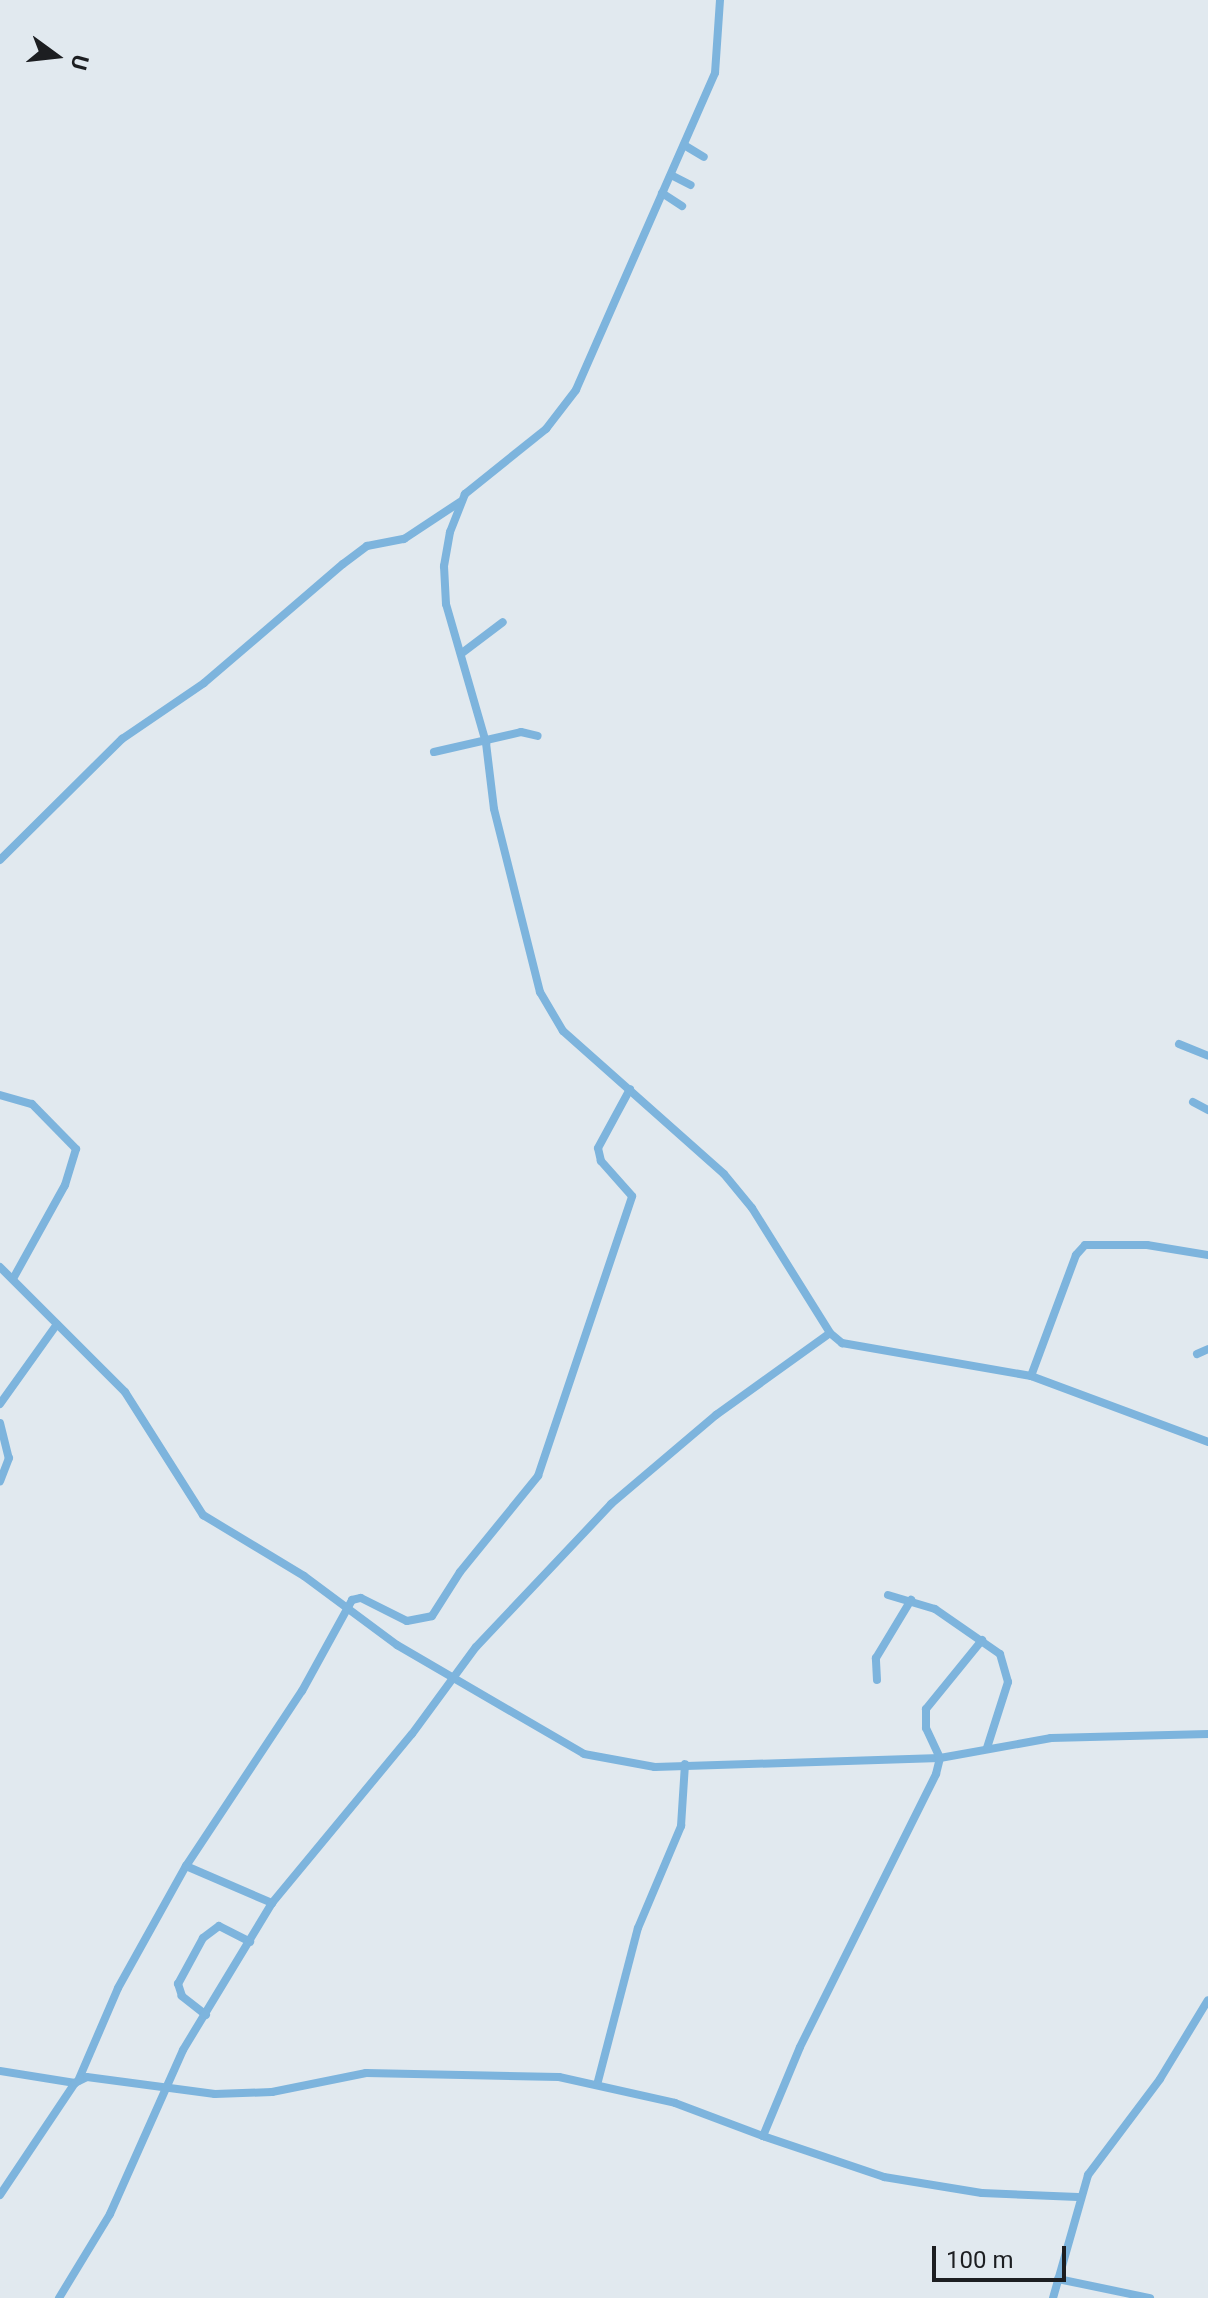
<!DOCTYPE html>
<style>
body{margin:0}
#map{position:relative;width:1208px;height:2298px;overflow:hidden;background:#e1e9ef;font-family:Roboto,sans-serif}
div>[style]{position:absolute}
[style*='--x']{left:calc(var(--x)*1px);top:calc(var(--y)*1px);width:calc(var(--w)*1px);rotate:calc(var(--a)*1deg)}
.minor>*{height:8px;margin:-4px;padding:0 4px;transform-origin:4px;border-radius:4px;background:#7db4dd}
span{translate:-50% -50%;white-space:nowrap;text-align:center;line-height:1.15;-webkit-text-stroke:8px #e1e9ef;paint-order:stroke}
.north{position:absolute;left:16px;top:16px;width:80px;height:80px;-webkit-text-stroke:6px #e1e9ef;paint-order:stroke;rotate:105deg;font-size:22px;font-weight:700;line-height:32px;text-align:center;color:#1c1e21}
.north::after{content:'';display:block;margin:auto;width:28px;height:36px;background:#1c1e21;clip-path:polygon(50% 0,100% 100%,50% 72%,0 100%)}
.scale{position:absolute;left:932px;top:2246px;width:134px;height:36px;box-sizing:border-box;border:4px solid #1c1e21;border-top:0;padding-left:10px;font-size:24px;line-height:28px;white-space:nowrap;color:#1c1e21;-webkit-text-stroke:6px #e1e9ef;paint-order:stroke}
</style>
<div id="map">
<div class="minor">
<div style="--x:720;--y:0;--w:73;--a:93.9"></div>
<div style="--x:715;--y:73;--w:346;--a:113.7"></div>
<div style="--x:576;--y:390;--w:49;--a:127.6"></div>
<div style="--x:546;--y:429;--w:104;--a:141.3"></div>
<div style="--x:465;--y:494;--w:41;--a:111.5"></div>
<div style="--x:450;--y:532;--w:35;--a:100"></div>
<div style="--x:444;--y:566;--w:38;--a:87"></div>
<div style="--x:446;--y:604;--w:145;--a:73.9"></div>
<div style="--x:486;--y:743;--w:66;--a:83.1"></div>
<div style="--x:494;--y:809;--w:189;--a:75.9"></div>
<div style="--x:540;--y:992;--w:45;--a:59.5"></div>
<div style="--x:563;--y:1031;--w:215;--a:41.6"></div>
<div style="--x:724;--y:1174;--w:44;--a:50.5"></div>
<div style="--x:752;--y:1208;--w:147;--a:58"></div>
<div style="--x:830;--y:1333;--w:16;--a:40"></div>
<div style="--x:842;--y:1343;--w:192;--a:9.9"></div>
<div style="--x:1031;--y:1376;--w:189;--a:20.4"></div>
<div style="--x:684;--y:145;--w:23;--a:31"></div>
<div style="--x:671;--y:175;--w:22;--a:27"></div>
<div style="--x:662;--y:193;--w:24;--a:33"></div>
<div style="--x:462;--y:653;--w:51;--a:-37.1"></div>
<div style="--x:434;--y:752;--w:89;--a:-12.9"></div>
<div style="--x:521;--y:732;--w:17;--a:13"></div>
<div style="--x:0;--y:860;--w:172;--a:-44.8"></div>
<div style="--x:122;--y:739;--w:99;--a:-34.3"></div>
<div style="--x:204;--y:683;--w:183;--a:-40.6"></div>
<div style="--x:343;--y:564;--w:30;--a:-37"></div>
<div style="--x:367;--y:546;--w:38;--a:-11"></div>
<div style="--x:404;--y:539;--w:67;--a:-33.5"></div>
<div style="--x:1179;--y:1044;--w:31;--a:22"></div>
<div style="--x:0;--y:1095;--w:33;--a:16"></div>
<div style="--x:32;--y:1104;--w:63;--a:45.6"></div>
<div style="--x:76;--y:1149;--w:38;--a:107"></div>
<div style="--x:65;--y:1185;--w:107;--a:119"></div>
<div style="--x:1193;--y:1102;--w:17;--a:28"></div>
<div style="--x:0;--y:1267;--w:177;--a:45"></div>
<div style="--x:125;--y:1392;--w:146;--a:57.6"></div>
<div style="--x:203;--y:1515;--w:118;--a:31.1"></div>
<div style="--x:304;--y:1576;--w:116;--a:36.6"></div>
<div style="--x:397;--y:1645;--w:216;--a:30.2"></div>
<div style="--x:584;--y:1754;--w:72;--a:10.4"></div>
<div style="--x:655;--y:1767;--w:285;--a:-1.8"></div>
<div style="--x:940;--y:1758;--w:113;--a:-10.2"></div>
<div style="--x:1051;--y:1738;--w:157;--a:-1.5"></div>
<div style="--x:1197;--y:1354;--w:12;--a:-24"></div>
<div style="--x:1031;--y:1376;--w:129;--a:-69.6"></div>
<div style="--x:1076;--y:1255;--w:13;--a:-48"></div>
<div style="--x:1085;--y:1245;--w:62;--a:0"></div>
<div style="--x:1147;--y:1245;--w:62;--a:9.3"></div>
<div style="--x:0;--y:1404;--w:98;--a:-54.5"></div>
<div style="--x:0;--y:1423;--w:36;--a:76"></div>
<div style="--x:9;--y:1458;--w:25;--a:111"></div>
<div style="--x:888;--y:1595;--w:49;--a:16.6"></div>
<div style="--x:935;--y:1609;--w:79;--a:34.7"></div>
<div style="--x:1000;--y:1654;--w:29;--a:74"></div>
<div style="--x:1008;--y:1682;--w:69;--a:107.7"></div>
<div style="--x:877;--y:1680;--w:22;--a:-93"></div>
<div style="--x:876;--y:1658;--w:68;--a:-58.9"></div>
<div style="--x:186;--y:1866;--w:210;--a:-56.5"></div>
<div style="--x:302;--y:1691;--w:104;--a:-61.2"></div>
<div style="--x:352;--y:1600;--w:9;--a:-13"></div>
<div style="--x:361;--y:1598;--w:51;--a:26.6"></div>
<div style="--x:407;--y:1621;--w:25;--a:-11"></div>
<div style="--x:432;--y:1616;--w:52;--a:-57.5"></div>
<div style="--x:460;--y:1572;--w:124;--a:-50.9"></div>
<div style="--x:538;--y:1476;--w:295;--a:-71.4"></div>
<div style="--x:632;--y:1196;--w:47;--a:-131.5"></div>
<div style="--x:601;--y:1161;--w:13;--a:-103"></div>
<div style="--x:598;--y:1148;--w:67;--a:-61.5"></div>
<div style="--x:206;--y:2015;--w:31;--a:-142"></div>
<div style="--x:182;--y:1996;--w:13;--a:-108"></div>
<div style="--x:178;--y:1984;--w:52;--a:-61.5"></div>
<div style="--x:203;--y:1938;--w:20;--a:-37"></div>
<div style="--x:219;--y:1926;--w:35;--a:27"></div>
<div style="--x:0;--y:2071;--w:76;--a:9.1"></div>
<div style="--x:78;--y:2081;--w:101;--a:-66.7"></div>
<div style="--x:118;--y:1988;--w:140;--a:-60.9"></div>
<div style="--x:186;--y:1866;--w:94;--a:23.3"></div>
<div style="--x:597;--y:2085;--w:162;--a:-75.4"></div>
<div style="--x:638;--y:1928;--w:111;--a:-67.1"></div>
<div style="--x:681;--y:1826;--w:62;--a:-86.3"></div>
<div style="--x:763;--y:2136;--w:128;--a:18.7"></div>
<div style="--x:884;--y:2177;--w:99;--a:9.3"></div>
<div style="--x:982;--y:2193;--w:96;--a:2.4"></div>
<div style="--x:0;--y:2195;--w:135;--a:-56.2"></div>
<div style="--x:75;--y:2083;--w:13;--a:-27"></div>
<div style="--x:87;--y:2077;--w:129;--a:7.6"></div>
<div style="--x:215;--y:2094;--w:57;--a:-2"></div>
<div style="--x:272;--y:2092;--w:96;--a:-11.4"></div>
<div style="--x:366;--y:2073;--w:193;--a:1.2"></div>
<div style="--x:559;--y:2077;--w:119;--a:12.6"></div>
<div style="--x:675;--y:2103;--w:94;--a:20.6"></div>
<div style="--x:763;--y:2136;--w:96;--a:-67.4"></div>
<div style="--x:800;--y:2047;--w:305;--a:-63.5"></div>
<div style="--x:936;--y:1774;--w:16;--a:-76"></div>
<div style="--x:940;--y:1758;--w:33;--a:-115"></div>
<div style="--x:926;--y:1728;--w:19;--a:-90"></div>
<div style="--x:926;--y:1709;--w:89;--a:-50.9"></div>
<div style="--x:1058;--y:2279;--w:94;--a:11.7"></div>
<div style="--x:59;--y:2298;--w:98;--a:-58.7"></div>
<div style="--x:110;--y:2214;--w:180;--a:-66"></div>
<div style="--x:183;--y:2050;--w:172;--a:-58.8"></div>
<div style="--x:272;--y:1903;--w:219;--a:-50.4"></div>
<div style="--x:412;--y:1734;--w:108;--a:-53.7"></div>
<div style="--x:476;--y:1647;--w:197;--a:-46.6"></div>
<div style="--x:611;--y:1504;--w:138;--a:-40.3"></div>
<div style="--x:716;--y:1415;--w:140;--a:-35.7"></div>
<div style="--x:1053;--y:2298;--w:128;--a:-74.1"></div>
<div style="--x:1088;--y:2175;--w:120;--a:-53.1"></div>
<div style="--x:1160;--y:2079;--w:92;--a:-58.7"></div>
</div>
<div class="north">U</div>
<div class="scale">100 m</div>
</div>
